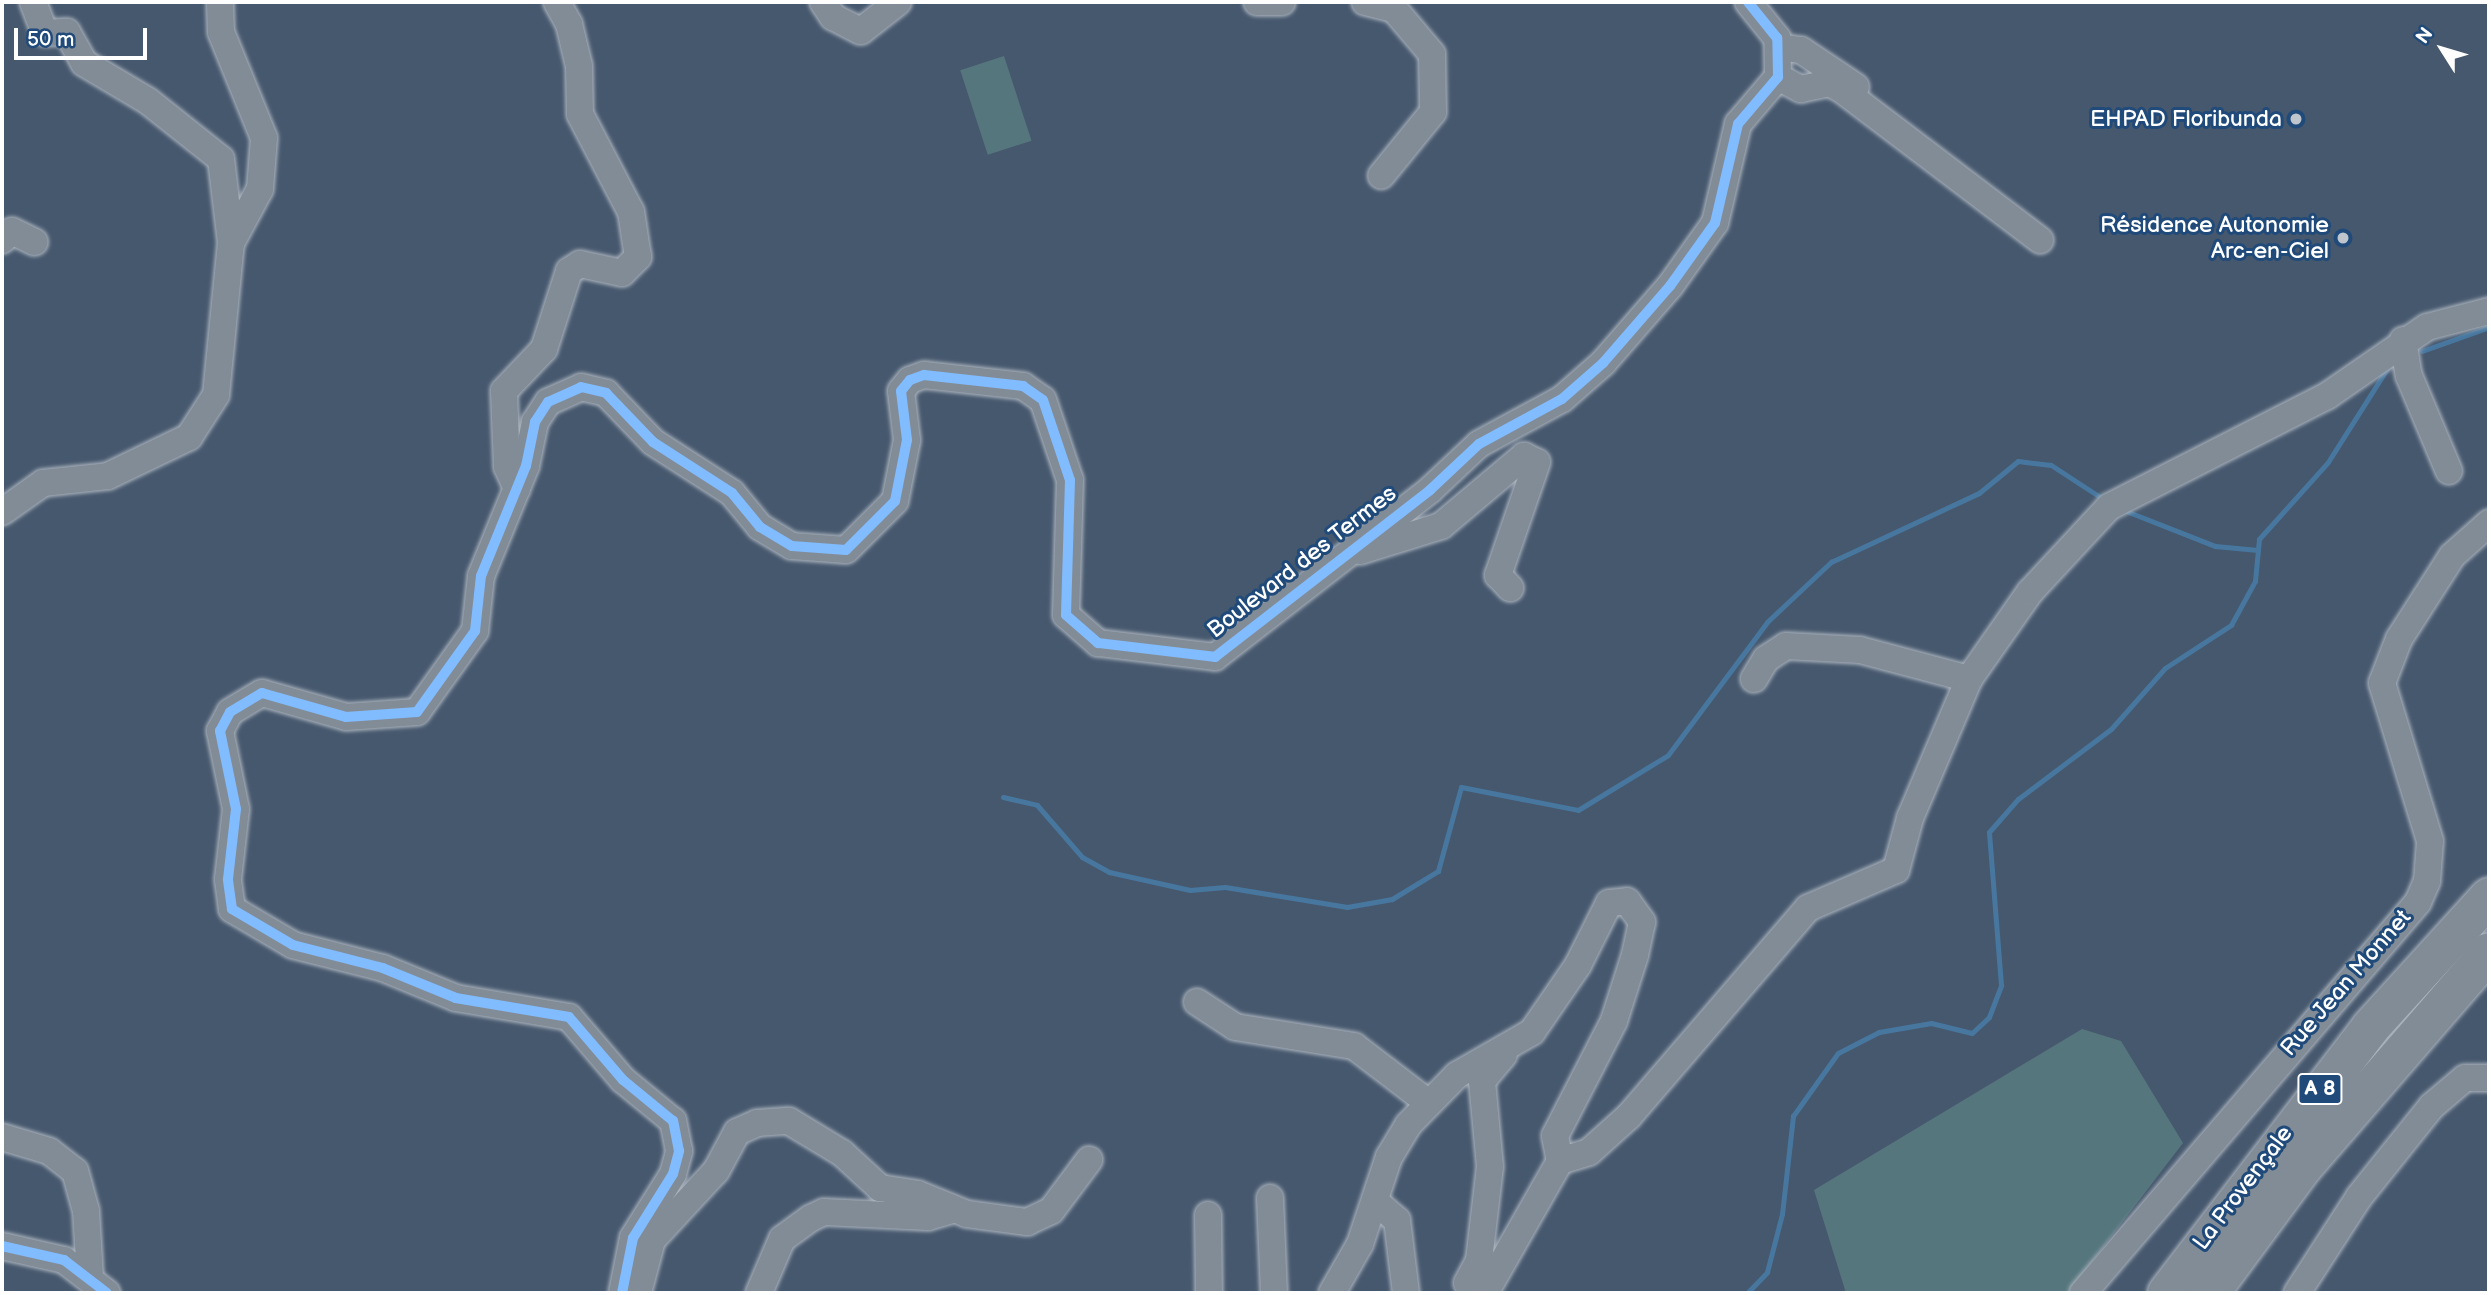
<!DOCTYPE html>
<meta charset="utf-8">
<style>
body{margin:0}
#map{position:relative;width:2491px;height:1295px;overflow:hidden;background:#46586e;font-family:"Balsamiq Sans",sans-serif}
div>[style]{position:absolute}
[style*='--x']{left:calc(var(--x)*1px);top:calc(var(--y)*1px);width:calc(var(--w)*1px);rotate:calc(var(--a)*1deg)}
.green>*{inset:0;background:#56767e;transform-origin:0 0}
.stream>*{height:5px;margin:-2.5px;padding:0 2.5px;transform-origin:2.5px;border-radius:2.5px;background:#47779f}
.roads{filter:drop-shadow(0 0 2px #acb4be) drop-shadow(0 0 2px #acb4be)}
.minor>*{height:26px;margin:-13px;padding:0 13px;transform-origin:13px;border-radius:13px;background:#828c97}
.highway>*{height:38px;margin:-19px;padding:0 19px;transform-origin:19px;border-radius:19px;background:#828c97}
.cycleway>*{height:10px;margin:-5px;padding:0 5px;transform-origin:5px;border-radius:5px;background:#80bcff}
.dots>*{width:19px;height:19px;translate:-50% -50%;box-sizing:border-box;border:4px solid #1f4a7a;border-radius:50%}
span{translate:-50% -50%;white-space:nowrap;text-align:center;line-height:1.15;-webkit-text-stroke:6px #1f4a7a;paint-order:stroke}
.shield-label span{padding:2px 5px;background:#1f4a7a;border:2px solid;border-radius:5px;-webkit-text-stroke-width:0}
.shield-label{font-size:21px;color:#fff;font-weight:700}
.poi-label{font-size:23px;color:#fff}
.right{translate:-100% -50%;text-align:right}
.street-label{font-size:23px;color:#fff}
.frame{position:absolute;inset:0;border:4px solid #fff;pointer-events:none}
.north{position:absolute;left:2407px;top:14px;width:70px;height:70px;-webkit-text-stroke:5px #1f4a7a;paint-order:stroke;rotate:307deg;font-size:19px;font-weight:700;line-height:28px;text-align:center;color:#fff}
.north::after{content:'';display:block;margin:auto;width:24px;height:32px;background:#fff;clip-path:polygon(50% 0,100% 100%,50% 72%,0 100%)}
.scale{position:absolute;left:14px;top:28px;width:133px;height:32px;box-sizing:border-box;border:4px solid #fff;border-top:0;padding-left:9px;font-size:21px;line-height:24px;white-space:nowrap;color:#fff;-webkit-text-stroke:5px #1f4a7a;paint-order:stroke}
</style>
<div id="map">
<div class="green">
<div style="left:1004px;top:56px;width:89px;height:46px;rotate:72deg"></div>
<div style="clip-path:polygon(2082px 1029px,2121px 1041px,2183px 1143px,2068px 1293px,1846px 1293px,1814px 1190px)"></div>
</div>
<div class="stream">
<div style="--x:2422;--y:351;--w:71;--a:-19.7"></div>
<div style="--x:2126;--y:511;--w:96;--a:21.5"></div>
<div style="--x:2215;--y:546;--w:43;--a:5.3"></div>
<div style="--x:1003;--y:797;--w:35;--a:13"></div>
<div style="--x:1037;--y:805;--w:69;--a:49.1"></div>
<div style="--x:1082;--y:857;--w:31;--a:29"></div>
<div style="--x:1109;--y:872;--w:83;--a:12.5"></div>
<div style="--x:1190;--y:890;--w:35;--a:-5"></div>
<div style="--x:1225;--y:887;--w:124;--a:9.3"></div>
<div style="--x:1347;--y:907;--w:46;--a:-10.1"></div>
<div style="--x:1392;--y:899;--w:54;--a:-31.3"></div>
<div style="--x:1438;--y:871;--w:87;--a:-74.7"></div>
<div style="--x:1461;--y:787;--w:119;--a:11.1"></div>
<div style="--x:1578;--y:810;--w:105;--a:-31.4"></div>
<div style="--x:1668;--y:755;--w:166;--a:-53.3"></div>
<div style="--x:1767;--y:622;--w:88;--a:-43.2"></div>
<div style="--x:1831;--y:562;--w:163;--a:-25"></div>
<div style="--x:1979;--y:493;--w:50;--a:-39.4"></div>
<div style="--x:2018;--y:461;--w:33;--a:7"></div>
<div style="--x:2051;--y:465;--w:59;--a:33.1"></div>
<div style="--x:1747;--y:1293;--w:29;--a:-46"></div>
<div style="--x:1767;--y:1272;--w:60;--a:-75.5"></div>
<div style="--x:1782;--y:1214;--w:99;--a:-83.6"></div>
<div style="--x:1793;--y:1116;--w:77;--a:-54.5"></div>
<div style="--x:1838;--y:1053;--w:46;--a:-27.1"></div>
<div style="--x:1879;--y:1032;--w:53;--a:-9.8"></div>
<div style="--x:1931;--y:1023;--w:42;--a:13.7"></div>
<div style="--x:1972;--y:1033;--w:23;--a:-43"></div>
<div style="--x:1989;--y:1017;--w:34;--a:-69"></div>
<div style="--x:2001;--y:985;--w:153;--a:-94.5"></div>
<div style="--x:1989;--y:832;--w:44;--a:-48.7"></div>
<div style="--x:2018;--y:799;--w:116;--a:-37"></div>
<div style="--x:2111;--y:729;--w:81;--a:-48.5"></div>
<div style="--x:2165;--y:668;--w:79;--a:-33.1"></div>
<div style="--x:2231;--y:625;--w:50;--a:-61.4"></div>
<div style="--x:2255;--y:581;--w:42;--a:-84.6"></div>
<div style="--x:2259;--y:539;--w:103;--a:-48.1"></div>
<div style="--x:2328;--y:462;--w:112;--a:-57.7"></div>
</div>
<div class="roads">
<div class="minor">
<div style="--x:33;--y:2;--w:33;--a:69"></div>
<div style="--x:45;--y:33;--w:22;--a:-3"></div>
<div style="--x:67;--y:32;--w:35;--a:61"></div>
<div style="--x:84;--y:63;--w:74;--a:30.7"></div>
<div style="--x:148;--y:101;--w:93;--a:38.5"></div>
<div style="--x:221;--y:159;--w:85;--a:83.2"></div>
<div style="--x:823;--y:2;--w:18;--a:56"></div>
<div style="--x:833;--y:17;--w:31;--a:27"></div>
<div style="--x:861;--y:31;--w:47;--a:-38.1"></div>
<div style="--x:1257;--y:2;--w:25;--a:0"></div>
<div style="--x:1365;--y:2;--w:30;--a:14"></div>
<div style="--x:1394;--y:9;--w:59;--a:49.8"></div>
<div style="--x:1432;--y:54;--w:58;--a:89"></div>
<div style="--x:1433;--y:112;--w:82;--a:129.1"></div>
<div style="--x:1779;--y:47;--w:22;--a:8"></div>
<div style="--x:1801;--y:50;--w:66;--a:33.9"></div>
<div style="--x:1778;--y:77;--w:26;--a:28"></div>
<div style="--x:1801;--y:89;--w:29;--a:-12"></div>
<div style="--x:1829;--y:83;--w:13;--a:27"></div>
<div style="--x:1841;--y:89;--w:250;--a:37.2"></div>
<div style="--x:2;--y:240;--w:13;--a:-42"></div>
<div style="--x:12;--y:231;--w:25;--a:26"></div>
<div style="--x:2403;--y:340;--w:36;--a:81"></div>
<div style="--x:2409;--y:376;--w:103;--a:67.2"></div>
<div style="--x:517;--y:489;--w:24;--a:-114"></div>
<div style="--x:507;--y:467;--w:76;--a:-92.3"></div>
<div style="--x:504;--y:391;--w:58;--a:-46.4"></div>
<div style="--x:544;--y:349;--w:82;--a:-72.2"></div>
<div style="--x:569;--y:271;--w:13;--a:-32"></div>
<div style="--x:580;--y:264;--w:43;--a:12.1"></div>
<div style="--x:622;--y:273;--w:23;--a:-45"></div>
<div style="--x:638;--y:257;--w:46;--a:-98.8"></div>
<div style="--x:631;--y:212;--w:110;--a:-117.5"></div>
<div style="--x:580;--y:114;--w:48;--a:-91.2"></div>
<div style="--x:579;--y:66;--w:43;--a:-103.4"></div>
<div style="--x:569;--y:24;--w:25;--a:-119"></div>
<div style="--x:2;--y:512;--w:50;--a:-35.3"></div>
<div style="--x:43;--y:483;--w:65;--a:-6.1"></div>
<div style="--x:108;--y:476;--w:90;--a:-25.7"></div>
<div style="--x:189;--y:437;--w:50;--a:-57.3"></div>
<div style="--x:216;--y:395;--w:153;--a:-84.4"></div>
<div style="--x:231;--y:243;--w:61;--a:-61.8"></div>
<div style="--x:260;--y:189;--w:51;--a:-85.5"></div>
<div style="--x:264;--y:138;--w:114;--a:-112.1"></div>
<div style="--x:221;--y:32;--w:30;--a:-92"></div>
<div style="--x:1360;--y:551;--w:85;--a:-17.2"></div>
<div style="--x:1441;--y:526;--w:109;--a:-40.1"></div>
<div style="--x:1524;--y:456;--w:14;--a:25"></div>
<div style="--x:1537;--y:462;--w:120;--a:109"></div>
<div style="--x:1498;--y:575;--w:18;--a:47"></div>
<div style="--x:1754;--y:679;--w:23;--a:-59"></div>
<div style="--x:1766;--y:659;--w:24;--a:-33"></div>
<div style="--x:1786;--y:646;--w:74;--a:3.1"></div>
<div style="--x:1860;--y:650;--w:113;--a:14.9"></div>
<div style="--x:1197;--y:1002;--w:45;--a:33.3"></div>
<div style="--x:1235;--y:1027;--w:121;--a:9.1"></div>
<div style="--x:1354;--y:1046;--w:91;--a:37.4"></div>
<div style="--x:2;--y:1137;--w:49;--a:16.6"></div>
<div style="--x:49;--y:1151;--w:33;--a:38"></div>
<div style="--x:75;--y:1171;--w:41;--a:74.6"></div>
<div style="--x:86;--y:1211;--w:65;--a:86.5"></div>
<div style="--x:1560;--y:1161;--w:30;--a:-17"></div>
<div style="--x:1589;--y:1152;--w:54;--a:-42"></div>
<div style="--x:1629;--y:1116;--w:274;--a:-49.3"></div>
<div style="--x:1808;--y:908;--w:96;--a:-23.4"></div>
<div style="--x:1896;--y:870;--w:54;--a:-74.9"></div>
<div style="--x:1910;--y:818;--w:151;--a:-67"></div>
<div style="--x:1969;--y:679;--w:106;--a:-55"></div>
<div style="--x:2030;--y:592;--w:116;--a:-47.1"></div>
<div style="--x:2109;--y:507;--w:245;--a:-27"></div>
<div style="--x:2327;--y:396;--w:121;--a:-34.6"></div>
<div style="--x:2427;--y:327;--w:64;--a:-14.5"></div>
<div style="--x:1270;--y:1198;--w:95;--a:87.6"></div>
<div style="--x:1376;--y:1202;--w:28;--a:41"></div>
<div style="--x:1397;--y:1220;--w:74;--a:83"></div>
<div style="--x:1208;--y:1215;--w:78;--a:89.3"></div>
<div style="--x:2;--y:1246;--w:64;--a:12.7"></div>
<div style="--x:64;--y:1260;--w:54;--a:37.5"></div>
<div style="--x:622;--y:1293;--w:56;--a:-78.7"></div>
<div style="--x:633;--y:1238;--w:75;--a:-58"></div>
<div style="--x:673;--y:1174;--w:24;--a:-75"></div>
<div style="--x:679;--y:1151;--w:31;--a:-101"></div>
<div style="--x:673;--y:1121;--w:65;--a:-140.6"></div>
<div style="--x:623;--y:1080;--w:83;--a:-130.6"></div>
<div style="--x:569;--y:1017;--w:115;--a:-170.5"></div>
<div style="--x:456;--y:998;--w:79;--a:-157.7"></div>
<div style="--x:383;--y:968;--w:93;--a:-165.7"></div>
<div style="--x:293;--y:945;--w:71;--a:-149.5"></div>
<div style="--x:232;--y:909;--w:30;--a:-98"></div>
<div style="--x:228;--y:879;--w:70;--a:-83.5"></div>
<div style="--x:236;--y:809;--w:80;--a:-101.6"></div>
<div style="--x:220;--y:731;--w:21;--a:-62"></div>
<div style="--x:230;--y:712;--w:37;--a:-31"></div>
<div style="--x:262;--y:693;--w:87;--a:15.9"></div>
<div style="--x:346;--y:717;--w:71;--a:-4"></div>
<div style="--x:417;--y:712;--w:100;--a:-54.4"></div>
<div style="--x:475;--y:631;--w:55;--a:-83.8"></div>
<div style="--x:481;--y:576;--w:119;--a:-67.8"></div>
<div style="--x:526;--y:466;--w:45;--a:-78.4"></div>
<div style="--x:535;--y:422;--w:24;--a:-57"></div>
<div style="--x:548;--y:402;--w:36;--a:-24"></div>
<div style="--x:581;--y:387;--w:26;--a:13"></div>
<div style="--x:606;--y:393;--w:68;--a:46.2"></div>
<div style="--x:653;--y:442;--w:94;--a:32.8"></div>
<div style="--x:732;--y:493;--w:44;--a:50.5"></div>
<div style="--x:760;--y:527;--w:37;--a:31"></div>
<div style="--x:792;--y:546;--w:54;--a:4.2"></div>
<div style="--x:846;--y:550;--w:69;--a:-45"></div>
<div style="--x:895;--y:501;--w:62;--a:-78.9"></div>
<div style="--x:907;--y:440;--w:49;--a:-97"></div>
<div style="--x:901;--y:391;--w:14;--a:-51"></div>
<div style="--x:910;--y:380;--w:15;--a:-20"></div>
<div style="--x:924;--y:375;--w:100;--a:6.3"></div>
<div style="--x:1023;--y:386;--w:24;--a:35"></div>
<div style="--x:1043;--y:400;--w:84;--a:71.4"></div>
<div style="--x:1070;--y:480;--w:135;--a:91.7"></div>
<div style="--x:1066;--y:615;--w:43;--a:41.2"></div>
<div style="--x:1098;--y:643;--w:118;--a:6.8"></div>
<div style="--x:1215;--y:657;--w:272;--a:-37.8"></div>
<div style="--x:1430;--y:490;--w:67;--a:-43.2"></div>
<div style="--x:1479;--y:444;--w:94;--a:-28.5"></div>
<div style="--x:1562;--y:399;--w:55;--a:-41.3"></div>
<div style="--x:1603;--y:363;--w:102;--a:-49"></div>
<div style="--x:1670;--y:286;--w:77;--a:-54.5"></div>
<div style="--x:1715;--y:223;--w:102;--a:-76.9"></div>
<div style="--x:1738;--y:124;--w:62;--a:-49.6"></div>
<div style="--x:1778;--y:77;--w:39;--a:-91"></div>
<div style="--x:1777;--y:38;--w:46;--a:-128.9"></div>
<div style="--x:638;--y:1293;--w:55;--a:-75.2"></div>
<div style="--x:652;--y:1240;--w:94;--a:-47.2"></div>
<div style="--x:716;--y:1171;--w:44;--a:-61.7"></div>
<div style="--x:737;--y:1132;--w:22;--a:-24"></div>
<div style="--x:757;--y:1123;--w:32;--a:-4"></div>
<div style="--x:789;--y:1121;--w:62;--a:31.1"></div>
<div style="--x:842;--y:1153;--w:52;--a:42.6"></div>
<div style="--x:880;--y:1188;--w:38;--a:9"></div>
<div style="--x:918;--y:1194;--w:53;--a:22.2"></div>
<div style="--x:967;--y:1214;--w:61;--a:7.6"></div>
<div style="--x:1027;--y:1222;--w:26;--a:-25"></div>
<div style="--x:1051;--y:1211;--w:64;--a:-53.3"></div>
<div style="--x:759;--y:1293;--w:59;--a:-66.9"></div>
<div style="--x:782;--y:1239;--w:36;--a:-36"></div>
<div style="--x:811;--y:1218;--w:14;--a:-25"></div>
<div style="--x:824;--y:1212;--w:104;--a:2.8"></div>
<div style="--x:928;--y:1217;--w:25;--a:-16"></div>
<div style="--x:1332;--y:1293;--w:56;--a:-60.3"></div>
<div style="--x:1360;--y:1244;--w:92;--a:-71.6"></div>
<div style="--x:1389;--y:1157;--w:37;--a:-59"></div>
<div style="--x:1408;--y:1125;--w:70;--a:-45.6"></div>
<div style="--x:1457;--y:1075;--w:86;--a:-29.8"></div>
<div style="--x:1532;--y:1032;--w:81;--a:-55.5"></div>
<div style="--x:1578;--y:965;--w:69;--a:-63.4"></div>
<div style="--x:1609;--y:903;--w:18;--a:-6"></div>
<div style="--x:1627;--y:901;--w:26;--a:54"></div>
<div style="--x:1642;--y:922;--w:34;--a:102"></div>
<div style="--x:1635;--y:955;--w:69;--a:107.7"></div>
<div style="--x:1614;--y:1021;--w:129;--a:117.2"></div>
<div style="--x:1555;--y:1136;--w:25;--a:79"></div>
<div style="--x:1481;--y:1293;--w:17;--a:-144"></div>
<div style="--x:1467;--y:1283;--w:26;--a:-62"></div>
<div style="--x:1479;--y:1260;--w:94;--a:-83.3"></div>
<div style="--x:1490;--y:1167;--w:86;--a:-95.3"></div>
<div style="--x:1482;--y:1081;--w:34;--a:-50"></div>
<div style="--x:1485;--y:1293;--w:152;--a:-60.4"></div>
<div style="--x:2083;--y:1293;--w:515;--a:-49.41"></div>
<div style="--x:2418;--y:902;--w:23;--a:-67"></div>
<div style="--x:2427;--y:881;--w:40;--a:-85.7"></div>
<div style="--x:2430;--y:841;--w:165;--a:-106.9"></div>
<div style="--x:2382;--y:683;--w:47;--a:-68.9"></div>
<div style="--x:2399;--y:639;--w:98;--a:-57.4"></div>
<div style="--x:2452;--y:556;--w:50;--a:-41.7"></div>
<div style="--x:2297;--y:1293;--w:114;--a:-57.1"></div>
<div style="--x:2359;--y:1197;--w:117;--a:-51.3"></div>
<div style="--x:2432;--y:1106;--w:43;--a:-40.3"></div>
<div style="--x:2465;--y:1078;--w:24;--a:0"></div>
</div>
<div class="highway">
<div style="--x:2167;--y:1293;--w:334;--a:-52.5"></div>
<div style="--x:2370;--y:1028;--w:177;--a:-47.7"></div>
<div style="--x:2210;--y:1293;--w:157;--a:-53.6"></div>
<div style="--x:2303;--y:1167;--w:284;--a:-49.1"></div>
</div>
</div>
<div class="cycleway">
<div style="--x:2;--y:1246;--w:64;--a:12.7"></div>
<div style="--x:64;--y:1260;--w:54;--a:37.5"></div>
<div style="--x:622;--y:1293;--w:56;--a:-78.7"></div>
<div style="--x:633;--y:1238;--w:75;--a:-58"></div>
<div style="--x:673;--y:1174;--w:24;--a:-75"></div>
<div style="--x:679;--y:1151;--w:31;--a:-101"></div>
<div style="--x:673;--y:1121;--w:65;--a:-140.6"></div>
<div style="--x:623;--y:1080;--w:83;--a:-130.6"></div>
<div style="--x:569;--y:1017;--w:115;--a:-170.5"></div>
<div style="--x:456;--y:998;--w:79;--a:-157.7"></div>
<div style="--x:383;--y:968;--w:93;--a:-165.7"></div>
<div style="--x:293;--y:945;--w:71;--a:-149.5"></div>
<div style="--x:232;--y:909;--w:30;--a:-98"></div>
<div style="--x:228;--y:879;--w:70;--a:-83.5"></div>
<div style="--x:236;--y:809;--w:80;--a:-101.6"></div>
<div style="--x:220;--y:731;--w:21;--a:-62"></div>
<div style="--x:230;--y:712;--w:37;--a:-31"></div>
<div style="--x:262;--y:693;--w:87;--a:15.9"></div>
<div style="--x:346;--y:717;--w:71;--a:-4"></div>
<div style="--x:417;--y:712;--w:100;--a:-54.4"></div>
<div style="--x:475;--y:631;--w:55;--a:-83.8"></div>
<div style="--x:481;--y:576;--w:119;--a:-67.8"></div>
<div style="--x:526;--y:466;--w:45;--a:-78.4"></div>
<div style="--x:535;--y:422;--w:24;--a:-57"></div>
<div style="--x:548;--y:402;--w:36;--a:-24"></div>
<div style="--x:581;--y:387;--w:26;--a:13"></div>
<div style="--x:606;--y:393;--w:68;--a:46.2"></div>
<div style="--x:653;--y:442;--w:94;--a:32.8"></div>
<div style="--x:732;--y:493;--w:44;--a:50.5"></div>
<div style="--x:760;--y:527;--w:37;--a:31"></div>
<div style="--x:792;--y:546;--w:54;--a:4.2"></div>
<div style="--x:846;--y:550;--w:69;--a:-45"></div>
<div style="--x:895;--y:501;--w:62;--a:-78.9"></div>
<div style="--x:907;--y:440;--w:49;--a:-97"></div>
<div style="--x:901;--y:391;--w:14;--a:-51"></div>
<div style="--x:910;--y:380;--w:15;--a:-20"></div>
<div style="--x:924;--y:375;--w:100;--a:6.3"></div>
<div style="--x:1023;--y:386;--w:24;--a:35"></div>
<div style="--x:1043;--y:400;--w:84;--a:71.4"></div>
<div style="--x:1070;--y:480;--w:135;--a:91.7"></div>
<div style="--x:1066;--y:615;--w:43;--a:41.2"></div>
<div style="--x:1098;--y:643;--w:118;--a:6.8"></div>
<div style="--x:1215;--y:657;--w:272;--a:-37.8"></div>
<div style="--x:1430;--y:490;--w:67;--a:-43.2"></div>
<div style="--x:1479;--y:444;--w:94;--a:-28.5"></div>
<div style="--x:1562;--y:399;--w:55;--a:-41.3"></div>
<div style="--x:1603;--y:363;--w:102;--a:-49"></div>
<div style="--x:1670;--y:286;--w:77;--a:-54.5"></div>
<div style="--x:1715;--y:223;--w:102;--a:-76.9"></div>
<div style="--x:1738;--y:124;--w:62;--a:-49.6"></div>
<div style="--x:1778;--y:77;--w:39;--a:-91"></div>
<div style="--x:1777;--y:38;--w:46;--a:-128.9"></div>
</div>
<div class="dots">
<div style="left:2296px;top:119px;background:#bec5cc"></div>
<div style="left:2343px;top:238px;background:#bec5cc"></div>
</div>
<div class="shield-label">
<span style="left:2320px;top:1089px">A 8</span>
</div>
<div class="poi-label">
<span class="right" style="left:2282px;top:119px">EHPAD Floribunda</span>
<span class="right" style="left:2329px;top:238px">Résidence Autonomie<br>Arc-en-Ciel</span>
</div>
<div class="street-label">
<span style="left:1302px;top:562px;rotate:-38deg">Boulevard des Termes</span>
<span style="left:2346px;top:983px;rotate:-49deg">Rue Jean Monnet</span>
<span style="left:2243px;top:1188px;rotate:-53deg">La Provençale</span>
</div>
<div class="frame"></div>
<div class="north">N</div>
<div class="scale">50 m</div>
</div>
